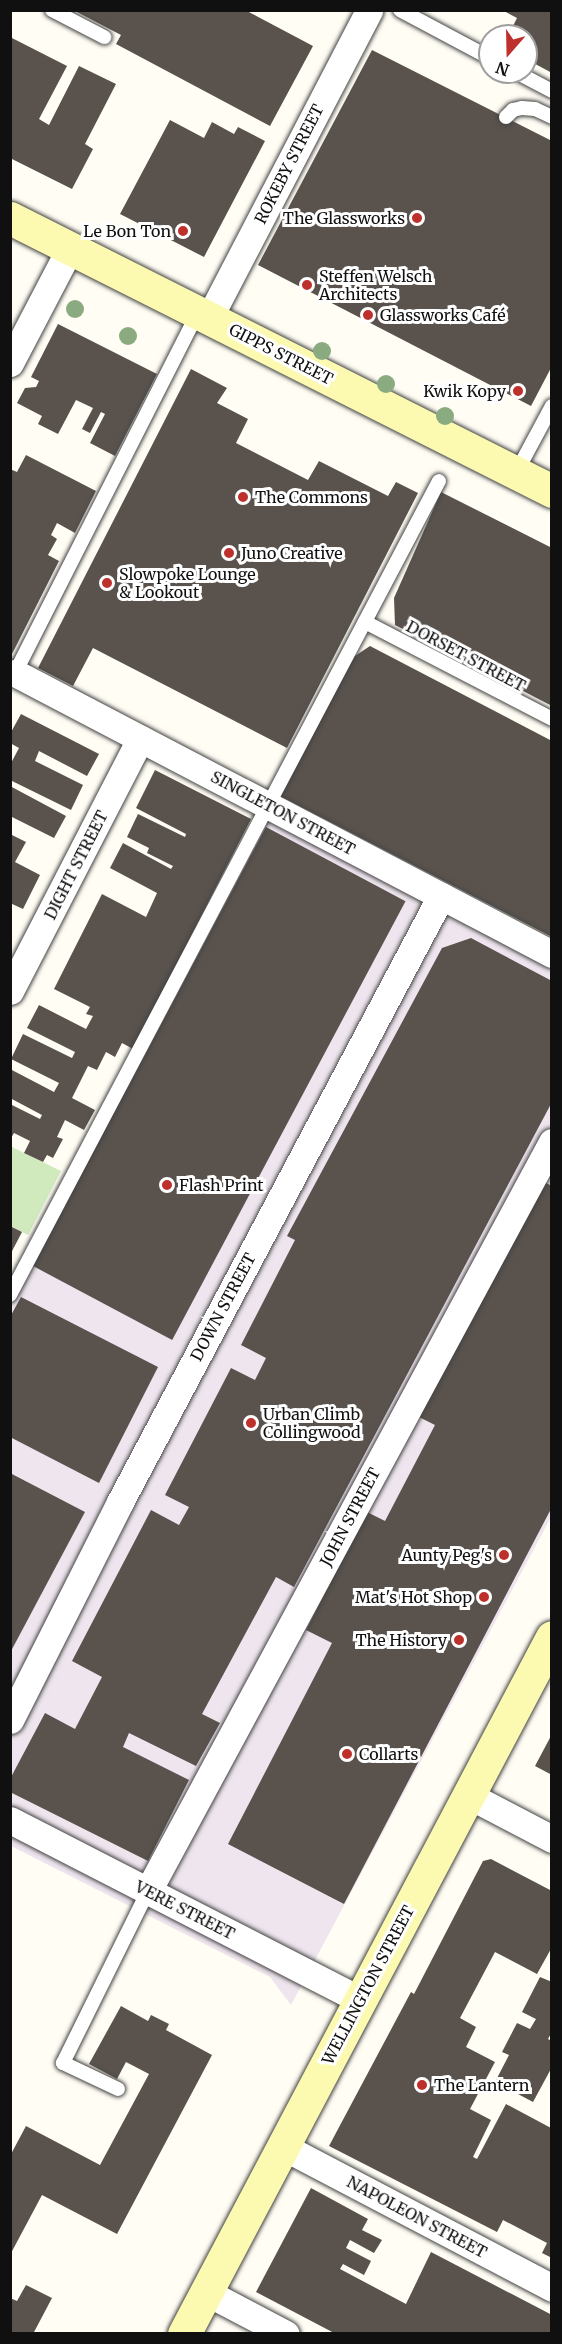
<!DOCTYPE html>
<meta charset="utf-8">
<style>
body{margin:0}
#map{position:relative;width:562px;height:2344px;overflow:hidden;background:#fffdf4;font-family:Merriweather,serif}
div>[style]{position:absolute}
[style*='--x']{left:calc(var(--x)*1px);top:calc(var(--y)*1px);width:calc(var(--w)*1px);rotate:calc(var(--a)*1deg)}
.industrial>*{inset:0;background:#eee5ee}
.green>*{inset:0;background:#d0e9bd}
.building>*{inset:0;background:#59524d;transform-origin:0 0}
.roads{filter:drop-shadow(0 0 2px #434343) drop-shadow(0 0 2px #434343)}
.lane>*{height:14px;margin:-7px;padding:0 7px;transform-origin:7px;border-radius:7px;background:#fff}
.street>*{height:27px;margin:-13.5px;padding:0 13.5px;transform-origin:13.5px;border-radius:13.5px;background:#fff}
.secondary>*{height:33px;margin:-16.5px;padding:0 16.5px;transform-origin:16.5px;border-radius:16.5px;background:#fcfab1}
.trees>*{width:18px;height:18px;margin:-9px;border-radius:50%;background:#8aaa80}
.dots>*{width:16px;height:16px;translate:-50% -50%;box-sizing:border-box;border:3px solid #fff;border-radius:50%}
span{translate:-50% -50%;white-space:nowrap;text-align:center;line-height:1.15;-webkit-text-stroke:6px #fff;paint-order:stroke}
.street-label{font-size:16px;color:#101010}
.poi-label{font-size:16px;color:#101010}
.right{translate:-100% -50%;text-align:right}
.left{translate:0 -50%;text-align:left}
.frame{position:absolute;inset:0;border:12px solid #101010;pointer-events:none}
.north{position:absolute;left:478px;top:24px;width:60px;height:60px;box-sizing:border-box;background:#fff;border:2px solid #9f9f9f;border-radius:50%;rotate:200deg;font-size:16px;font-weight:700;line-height:24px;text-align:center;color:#101010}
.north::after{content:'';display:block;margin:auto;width:21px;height:27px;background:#bd302b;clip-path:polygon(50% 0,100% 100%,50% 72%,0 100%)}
</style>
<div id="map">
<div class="industrial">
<div style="clip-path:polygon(266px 800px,551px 948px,551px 1517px,291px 2005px,270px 1977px,11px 1846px,10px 1291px)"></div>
</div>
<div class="green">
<div style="clip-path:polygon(10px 1146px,61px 1171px,28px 1235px,11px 1226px)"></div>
</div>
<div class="building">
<div style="clip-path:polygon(73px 10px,245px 10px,313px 46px,270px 126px,116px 44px,121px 35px)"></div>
<div style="clip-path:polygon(502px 10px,552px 10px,552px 73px,526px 59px,526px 36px,508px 36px,517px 18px)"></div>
<div style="clip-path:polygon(10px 37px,67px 66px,39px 119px,49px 125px,79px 66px,116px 84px,85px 144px,93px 149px,72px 189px,10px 158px)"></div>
<div style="clip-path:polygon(372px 50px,552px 141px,552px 366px,531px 406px,258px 265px)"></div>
<div style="clip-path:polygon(170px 120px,204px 138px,212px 122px,234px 134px,238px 127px,265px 141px,204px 257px,120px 214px)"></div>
<div style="clip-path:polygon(58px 324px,157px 374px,115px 456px,90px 443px,105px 414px,101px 412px,90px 433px,82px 429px,93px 408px,76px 400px,58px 434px,38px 424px,42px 416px,17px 403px,25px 388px,36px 387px,39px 381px,31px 377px)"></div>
<div style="clip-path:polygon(191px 369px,227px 388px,217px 403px,248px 419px,236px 443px,308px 480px,319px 461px,388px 496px,396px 482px,418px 493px,287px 748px,93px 648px,73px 686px,38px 668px)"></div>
<div style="clip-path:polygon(26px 455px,96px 491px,75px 533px,57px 523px,51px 535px,57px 539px,48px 555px,59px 561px,10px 658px,10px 469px,17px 472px)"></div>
<div style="clip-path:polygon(441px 492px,552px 548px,552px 706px,395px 625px,394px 598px)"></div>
<div style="clip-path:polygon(370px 646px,552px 741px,552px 937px,280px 796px,352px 658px)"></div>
<div style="clip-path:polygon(21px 714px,99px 754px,87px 776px,39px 751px,35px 761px,83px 785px,71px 810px,10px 780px,10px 765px,19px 748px,10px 743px,10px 734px)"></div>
<div style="clip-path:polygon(155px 770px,251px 819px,133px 1049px,122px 1043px,115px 1057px,106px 1052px,97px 1070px,88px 1066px,72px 1098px,95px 1110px,84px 1130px,65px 1120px,57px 1137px,63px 1139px,53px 1158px,47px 1155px,43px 1162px,24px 1153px,30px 1141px,14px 1133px,10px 1140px,10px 1104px,40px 1119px,42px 1115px,10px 1098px,10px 1069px,54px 1092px,59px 1083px,11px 1059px,23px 1034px,72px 1058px,75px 1052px,27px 1028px,39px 1005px,86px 1029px,93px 1016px,86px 1014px,90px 1007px,54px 989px,102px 894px,146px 917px,157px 893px,110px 868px,123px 843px,171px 869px,173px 866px,147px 853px,149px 848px,127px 837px,138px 814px,185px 837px,186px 834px,136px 808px)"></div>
<div style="clip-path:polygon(10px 786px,66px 816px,54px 838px,10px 816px)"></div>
<div style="left:266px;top:827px;width:158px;height:497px;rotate:28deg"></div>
<div style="clip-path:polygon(10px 834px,26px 842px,15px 862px,40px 875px,23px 909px,10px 903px)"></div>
<div style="clip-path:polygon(471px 938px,552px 981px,552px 1102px,294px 1587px,276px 1577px,202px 1714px,220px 1723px,196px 1766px,129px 1733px,123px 1747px,189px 1780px,148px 1861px,10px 1792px,10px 1779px,45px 1713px,75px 1729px,102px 1677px,72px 1661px,151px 1510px,179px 1525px,189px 1507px,165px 1495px,231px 1368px,255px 1380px,266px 1358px,241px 1345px,295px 1240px,287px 1236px,442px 948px)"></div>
<div style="clip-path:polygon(542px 1181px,552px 1186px,552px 1507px,344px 1904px,228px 1844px,332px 1643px,306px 1630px,367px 1512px,385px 1521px,435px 1425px,417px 1416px)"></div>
<div style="clip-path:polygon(10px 1226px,22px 1232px,10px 1255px)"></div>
<div style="clip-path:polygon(21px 1297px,158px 1367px,99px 1483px,10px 1437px,10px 1317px)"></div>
<div style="clip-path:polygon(10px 1473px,85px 1512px,10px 1653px)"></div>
<div style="clip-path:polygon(552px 1734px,552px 1775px,535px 1766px)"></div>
<div style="clip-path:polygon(491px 1859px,552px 1891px,552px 1947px,537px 1974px,495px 1952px,460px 2018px,476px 2027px,466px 2047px,495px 2062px,470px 2109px,491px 2120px,473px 2157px,477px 2159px,506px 2104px,551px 2128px,552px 2258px,542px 2253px,547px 2243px,503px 2220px,497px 2232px,329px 2146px,411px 1992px,414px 1994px,483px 1861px)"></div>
<div style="clip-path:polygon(540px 1977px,552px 1982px,552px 2032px,548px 2039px,552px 2041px,552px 2067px,533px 2102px,495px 2082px,509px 2055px,502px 2052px,517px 2023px,530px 2029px,536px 2019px,522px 2012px)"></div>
<div style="clip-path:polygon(121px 2006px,148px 2021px,151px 2015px,169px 2024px,166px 2030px,212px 2055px,117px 2234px,42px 2195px,10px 2255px,10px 2156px,26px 2126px,100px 2165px,149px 2074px,126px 2062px,117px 2079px,89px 2064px)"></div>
<div style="clip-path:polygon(311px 2188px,368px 2219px,362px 2230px,382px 2240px,374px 2253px,350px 2240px,346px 2248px,371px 2261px,364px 2275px,343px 2264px,340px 2269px,406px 2304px,431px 2252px,552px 2315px,552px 2334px,336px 2334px,256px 2292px)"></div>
<div style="clip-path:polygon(26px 2285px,52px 2298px,33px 2334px,10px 2334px,10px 2298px,17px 2301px)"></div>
</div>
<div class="roads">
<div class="lane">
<div style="--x:52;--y:10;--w:59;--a:27.4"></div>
<div style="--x:400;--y:10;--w:102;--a:28.1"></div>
<div style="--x:516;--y:72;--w:41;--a:27.8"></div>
<div style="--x:506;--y:117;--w:10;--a:-45"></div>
<div style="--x:513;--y:110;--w:9;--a:-13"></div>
<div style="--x:522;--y:108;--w:13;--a:4"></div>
<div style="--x:535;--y:109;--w:19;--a:25"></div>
<div style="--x:516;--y:473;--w:76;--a:-61.8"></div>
<div style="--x:365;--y:622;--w:211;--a:27.4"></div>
<div style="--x:13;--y:677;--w:408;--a:-63.1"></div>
<div style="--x:10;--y:1295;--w:920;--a:-62.21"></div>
<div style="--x:118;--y:2089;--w:61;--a:-154.7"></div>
<div style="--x:63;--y:2063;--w:192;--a:-63.7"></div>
</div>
<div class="street">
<div style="--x:209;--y:318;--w:347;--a:-62.5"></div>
<div style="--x:10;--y:363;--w:130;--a:-62.4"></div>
<div style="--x:15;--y:673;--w:606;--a:27.62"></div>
<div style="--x:10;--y:991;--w:284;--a:-62.7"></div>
<div style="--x:10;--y:1720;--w:244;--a:-63.2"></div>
<div style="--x:120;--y:1502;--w:686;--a:-62.09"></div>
<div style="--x:468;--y:1795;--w:95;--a:27.6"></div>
<div style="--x:10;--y:1820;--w:394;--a:27.2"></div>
<div style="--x:148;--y:1891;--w:851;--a:-61.66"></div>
<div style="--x:282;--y:2146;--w:305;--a:27.7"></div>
<div style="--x:206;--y:2292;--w:90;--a:27.7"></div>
</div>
<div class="secondary">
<div style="--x:10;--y:218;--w:607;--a:26.73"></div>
<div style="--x:184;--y:2334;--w:788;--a:-62.17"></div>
</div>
</div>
<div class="trees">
<div style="left:75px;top:309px"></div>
<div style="left:128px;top:336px"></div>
<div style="left:322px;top:351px"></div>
<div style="left:386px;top:384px"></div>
<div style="left:445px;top:416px"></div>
</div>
<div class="dots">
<div style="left:417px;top:218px;background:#bd302b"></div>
<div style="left:183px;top:231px;background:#bd302b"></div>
<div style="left:307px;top:285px;background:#bd302b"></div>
<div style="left:368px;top:315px;background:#bd302b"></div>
<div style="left:518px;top:391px;background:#bd302b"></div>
<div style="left:243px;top:497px;background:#bd302b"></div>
<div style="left:229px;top:553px;background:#bd302b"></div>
<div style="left:107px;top:583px;background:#bd302b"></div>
<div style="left:167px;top:1185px;background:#bd302b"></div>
<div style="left:251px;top:1423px;background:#bd302b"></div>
<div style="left:504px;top:1555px;background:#bd302b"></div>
<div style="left:484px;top:1597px;background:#bd302b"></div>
<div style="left:459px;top:1640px;background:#bd302b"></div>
<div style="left:347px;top:1754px;background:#bd302b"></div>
<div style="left:422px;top:2085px;background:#bd302b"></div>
</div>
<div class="street-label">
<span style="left:289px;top:164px;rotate:-63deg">ROKEBY STREET</span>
<span style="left:281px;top:354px;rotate:27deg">GIPPS STREET</span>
<span style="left:466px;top:656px;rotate:28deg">DORSET STREET</span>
<span style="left:283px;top:813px;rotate:28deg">SINGLETON STREET</span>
<span style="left:76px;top:865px;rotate:-63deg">DIGHT STREET</span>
<span style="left:223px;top:1307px;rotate:-62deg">DOWN STREET</span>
<span style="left:350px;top:1517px;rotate:-62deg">JOHN STREET</span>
<span style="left:185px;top:1910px;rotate:27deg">VERE STREET</span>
<span style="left:368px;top:1985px;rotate:-62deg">WELLINGTON STREET</span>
<span style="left:417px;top:2217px;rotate:28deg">NAPOLEON STREET</span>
</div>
<div class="poi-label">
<span class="right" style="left:405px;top:218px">The Glassworks</span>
<span class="right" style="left:171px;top:231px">Le Bon Ton</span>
<span class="left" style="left:319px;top:285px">Steffen Welsch<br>Architects</span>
<span class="left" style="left:380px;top:315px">Glassworks Café</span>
<span class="right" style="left:506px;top:391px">Kwik Kopy</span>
<span class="left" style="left:255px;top:497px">The Commons</span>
<span class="left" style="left:241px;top:553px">Juno Creative</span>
<span class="left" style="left:119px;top:583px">Slowpoke Lounge<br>&amp; Lookout</span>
<span class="left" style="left:179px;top:1185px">Flash Print</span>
<span class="left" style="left:263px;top:1423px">Urban Climb<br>Collingwood</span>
<span class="right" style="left:492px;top:1555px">Aunty Peg's</span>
<span class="right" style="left:472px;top:1597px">Mat's Hot Shop</span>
<span class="right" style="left:447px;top:1640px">The History</span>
<span class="left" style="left:359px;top:1754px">Collarts</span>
<span class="left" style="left:434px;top:2085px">The Lantern</span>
</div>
<div class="frame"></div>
<div class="north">N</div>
</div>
